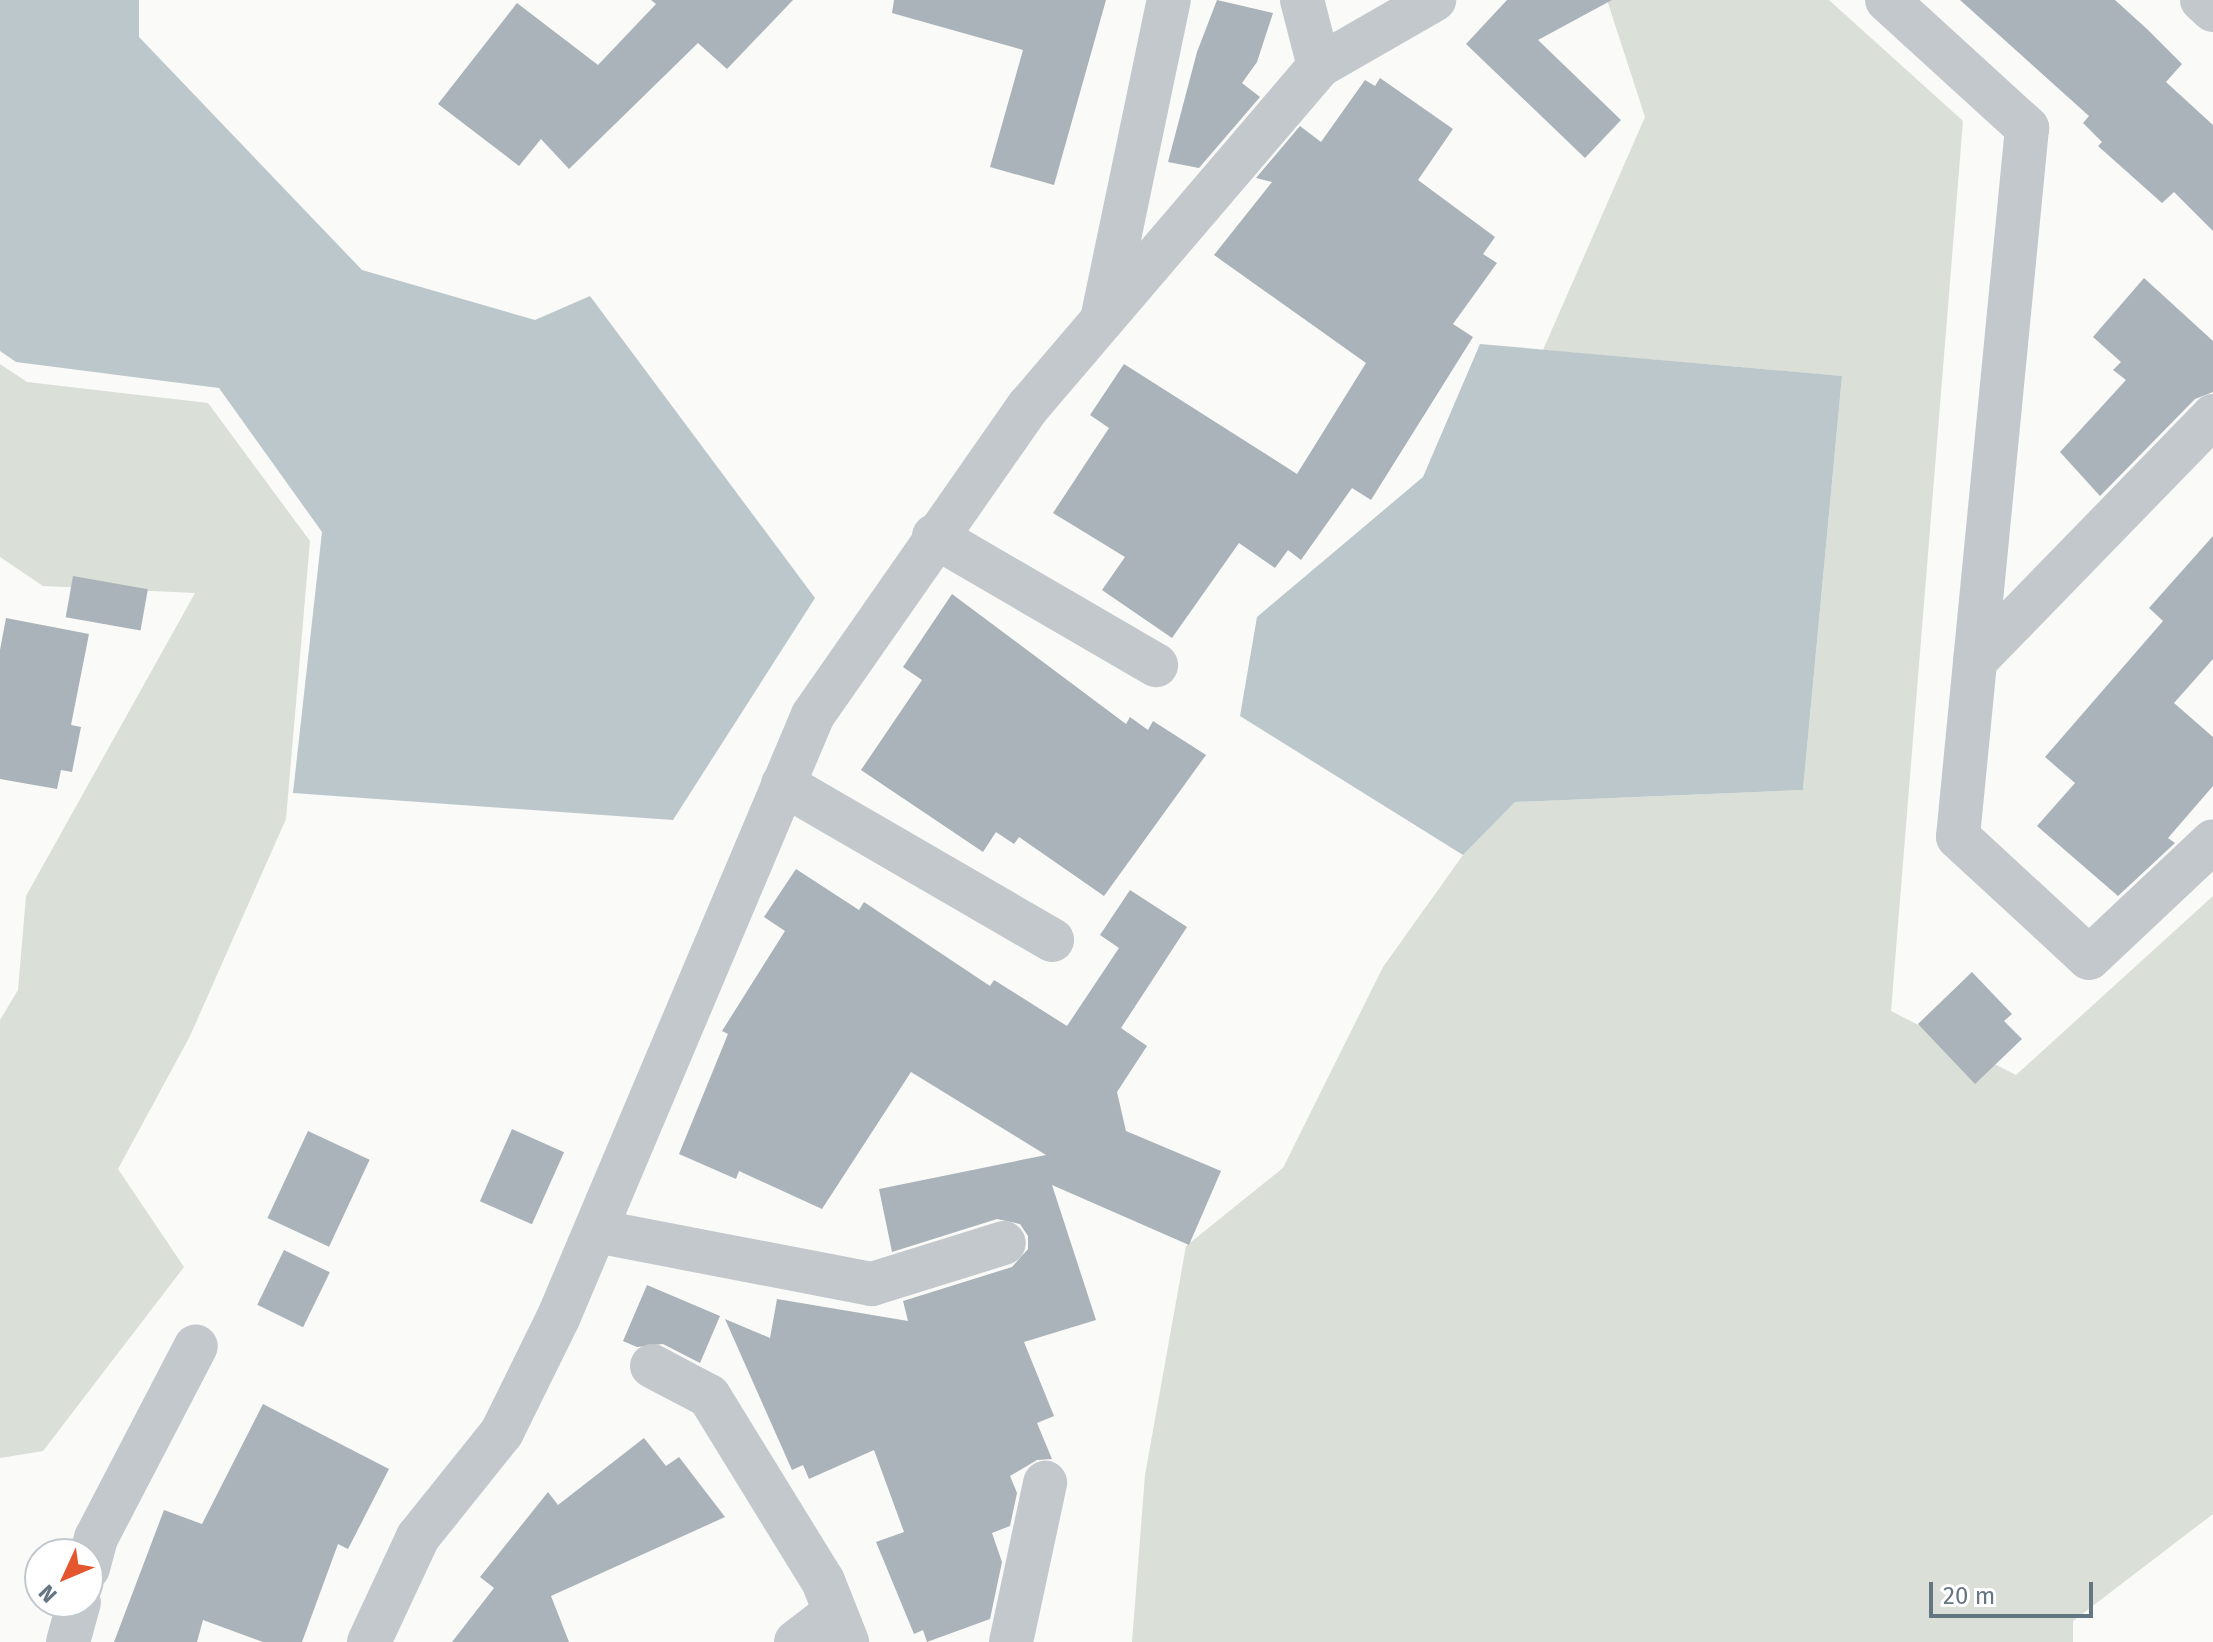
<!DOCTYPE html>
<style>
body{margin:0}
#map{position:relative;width:2213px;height:1642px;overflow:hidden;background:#fafaf8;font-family:"Fira Sans",sans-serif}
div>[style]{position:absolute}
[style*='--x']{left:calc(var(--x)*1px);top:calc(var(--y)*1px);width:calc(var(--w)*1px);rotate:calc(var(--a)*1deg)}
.green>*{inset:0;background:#dadfd7}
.water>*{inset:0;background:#bbc7cb}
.building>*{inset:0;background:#aab3b9;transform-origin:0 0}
.minor>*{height:44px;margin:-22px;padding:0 22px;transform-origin:22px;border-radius:22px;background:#c3c8cc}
span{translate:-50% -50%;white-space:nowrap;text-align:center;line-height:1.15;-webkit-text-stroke:8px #fff;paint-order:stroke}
.north{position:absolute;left:24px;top:1538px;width:80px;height:80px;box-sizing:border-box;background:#fff;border:2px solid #c1c8cd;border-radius:50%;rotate:226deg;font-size:22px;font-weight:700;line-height:32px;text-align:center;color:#657683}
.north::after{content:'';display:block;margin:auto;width:28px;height:36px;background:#e4572e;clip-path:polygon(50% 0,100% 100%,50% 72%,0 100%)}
.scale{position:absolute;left:1929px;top:1582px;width:164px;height:36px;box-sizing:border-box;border:4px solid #657683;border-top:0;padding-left:10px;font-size:24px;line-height:28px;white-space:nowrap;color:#657683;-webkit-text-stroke:6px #fff;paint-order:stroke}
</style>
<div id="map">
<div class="green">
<div style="clip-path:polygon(1607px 0,1829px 0,1963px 121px,1891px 1011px,2016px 1075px,2213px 896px,2213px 1514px,2073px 1621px,2073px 1642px,1132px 1642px,1145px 1475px,1186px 1246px,1283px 1168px,1383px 967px,1463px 855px,1515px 802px,1803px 790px,1842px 376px,1543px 350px,1645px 117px)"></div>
<div style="clip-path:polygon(0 364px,27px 382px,208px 403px,310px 541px,286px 819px,190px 1036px,118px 1169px,184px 1267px,43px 1451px,0 1458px,0 1020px,18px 990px,26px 896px,195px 593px,43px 586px,0 557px)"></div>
</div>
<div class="water">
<div style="clip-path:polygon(0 0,139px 0,139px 37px,362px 270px,535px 320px,590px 296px,815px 598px,673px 820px,293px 793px,322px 532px,219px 388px,16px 362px,0 351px)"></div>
<div style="clip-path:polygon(1480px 344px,1842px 376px,1803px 790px,1515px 802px,1463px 855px,1240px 716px,1257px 617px,1423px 477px)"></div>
</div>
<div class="building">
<div style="clip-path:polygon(651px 0,793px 0,727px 69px,698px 43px,569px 169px,541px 139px,519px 166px,438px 104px,517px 3px,598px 65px,656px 4px)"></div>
<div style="clip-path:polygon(894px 0,1106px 0,1054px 185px,990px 167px,1023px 50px,892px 13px)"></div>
<div style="clip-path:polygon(1217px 0,1273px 13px,1257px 62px,1242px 83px,1260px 97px,1199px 168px,1168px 162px,1197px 52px)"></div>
<div style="clip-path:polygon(1507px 0,1612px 0,1538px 40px,1621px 120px,1585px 158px,1466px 44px)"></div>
<div style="clip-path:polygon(1960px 0,2115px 0,2147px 29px,2182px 64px,2166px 82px,2213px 125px,2213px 231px,2174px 192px,2162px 203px,2098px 146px,2102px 142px,2083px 123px,2089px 116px)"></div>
<div style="clip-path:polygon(1380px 78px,1453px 129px,1418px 180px,1495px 237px,1483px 254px,1497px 263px,1453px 324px,1473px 337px,1371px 500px,1352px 488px,1301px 560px,1288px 550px,1275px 568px,1239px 543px,1172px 638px,1102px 590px,1125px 557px,1053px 513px,1109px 428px,1090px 415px,1124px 364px,1297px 474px,1366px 363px,1214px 255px,1272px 182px,1256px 178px,1300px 126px,1321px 142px,1365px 80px,1375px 86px)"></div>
<div style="clip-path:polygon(2144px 278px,2213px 341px,2213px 392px,2195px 399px,2100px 496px,2060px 452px,2126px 380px,2113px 370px,2121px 362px,2093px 337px)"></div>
<div style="clip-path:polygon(2213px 536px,2213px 659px,2174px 703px,2213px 737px,2213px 786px,2168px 838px,2175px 843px,2118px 896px,2037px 826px,2075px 783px,2045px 757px,2163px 621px,2149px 608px)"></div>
<div style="left:73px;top:576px;width:76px;height:42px;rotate:10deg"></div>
<div style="clip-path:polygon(952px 594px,1126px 724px,1130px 717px,1148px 730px,1153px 721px,1206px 755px,1104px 896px,1019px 837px,1014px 844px,996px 832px,983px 852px,861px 770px,922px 680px,903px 667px)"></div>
<div style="clip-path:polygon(6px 618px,89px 634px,71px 725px,81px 727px,72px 772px,61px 770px,57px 789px,0 779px,0 650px)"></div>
<div style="clip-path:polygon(796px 869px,859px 910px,864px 902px,990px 986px,994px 980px,1067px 1026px,1119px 948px,1100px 935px,1130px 890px,1187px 927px,1121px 1028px,1147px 1046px,1117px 1092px,1126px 1131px,1221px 1171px,1189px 1245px,1052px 1185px,1096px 1320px,1024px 1342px,1054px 1416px,1037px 1423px,1052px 1459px,1037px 1460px,1010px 1476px,1017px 1493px,1010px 1526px,992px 1533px,1002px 1562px,990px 1619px,927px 1642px,923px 1630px,914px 1634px,876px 1542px,904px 1532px,874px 1450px,809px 1479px,803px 1465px,792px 1470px,725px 1319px,770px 1338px,777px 1299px,908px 1321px,903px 1301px,1012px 1267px,1028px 1249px,1028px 1236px,1020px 1224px,997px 1219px,892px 1252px,879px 1189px,1046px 1155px,911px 1072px,822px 1209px,739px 1171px,736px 1179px,679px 1154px,728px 1034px,722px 1031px,785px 931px,764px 917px)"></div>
<div style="clip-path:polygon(1972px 972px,2012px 1014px,2004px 1021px,2022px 1039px,1975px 1084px,1918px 1024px)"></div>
<div style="left:512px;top:1129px;width:57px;height:79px;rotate:24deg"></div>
<div style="left:308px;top:1131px;width:68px;height:96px;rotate:25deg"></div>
<div style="left:284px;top:1250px;width:51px;height:61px;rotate:26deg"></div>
<div style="clip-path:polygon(647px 1285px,720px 1316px,700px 1363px,663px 1344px,637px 1347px,623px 1341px)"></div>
<div style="clip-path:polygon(263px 1404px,389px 1469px,348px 1549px,338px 1544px,302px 1642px,263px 1642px,203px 1620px,197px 1642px,114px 1642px,164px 1510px,202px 1524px)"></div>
<div style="clip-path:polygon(644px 1438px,666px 1466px,679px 1457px,725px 1517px,551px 1596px,569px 1642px,452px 1642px,494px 1588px,480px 1577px,548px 1492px,558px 1505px)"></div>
</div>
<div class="minor">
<div style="--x:1302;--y:0;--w:68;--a:75.6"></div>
<div style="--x:1887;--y:0;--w:190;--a:42.4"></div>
<div style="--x:2027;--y:128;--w:712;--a:95.56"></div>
<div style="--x:1958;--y:837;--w:178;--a:42.7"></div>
<div style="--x:2089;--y:958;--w:170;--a:-43.3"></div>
<div style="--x:2202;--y:0;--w:15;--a:42"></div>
<div style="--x:1103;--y:315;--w:322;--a:-78.2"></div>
<div style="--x:934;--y:536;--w:257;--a:30.2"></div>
<div style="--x:1975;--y:661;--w:342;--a:-45.8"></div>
<div style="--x:783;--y:784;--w:311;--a:30.1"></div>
<div style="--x:596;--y:1231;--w:281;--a:10.9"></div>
<div style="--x:872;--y:1284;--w:138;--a:-17.3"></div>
<div style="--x:652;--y:1366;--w:64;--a:27.8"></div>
<div style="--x:709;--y:1396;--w:217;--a:58.4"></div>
<div style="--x:823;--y:1581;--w:66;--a:68.5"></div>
<div style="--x:88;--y:1568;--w:31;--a:-75"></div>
<div style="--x:96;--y:1538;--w:216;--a:-62.5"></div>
<div style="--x:68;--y:1642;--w:41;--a:-74.6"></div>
<div style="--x:369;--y:1642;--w:116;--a:-65"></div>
<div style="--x:418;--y:1537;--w:134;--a:-51.3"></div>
<div style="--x:502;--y:1432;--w:129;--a:-63.8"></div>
<div style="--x:559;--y:1316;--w:652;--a:-67.09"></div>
<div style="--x:813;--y:715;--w:376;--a:-55.1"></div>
<div style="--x:1028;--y:407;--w:448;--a:-49.5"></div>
<div style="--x:1319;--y:66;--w:133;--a:-29.9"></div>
<div style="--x:796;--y:1642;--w:49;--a:-37.6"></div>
<div style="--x:1011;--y:1642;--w:163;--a:-77.9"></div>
</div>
<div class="north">N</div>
<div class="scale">20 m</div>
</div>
